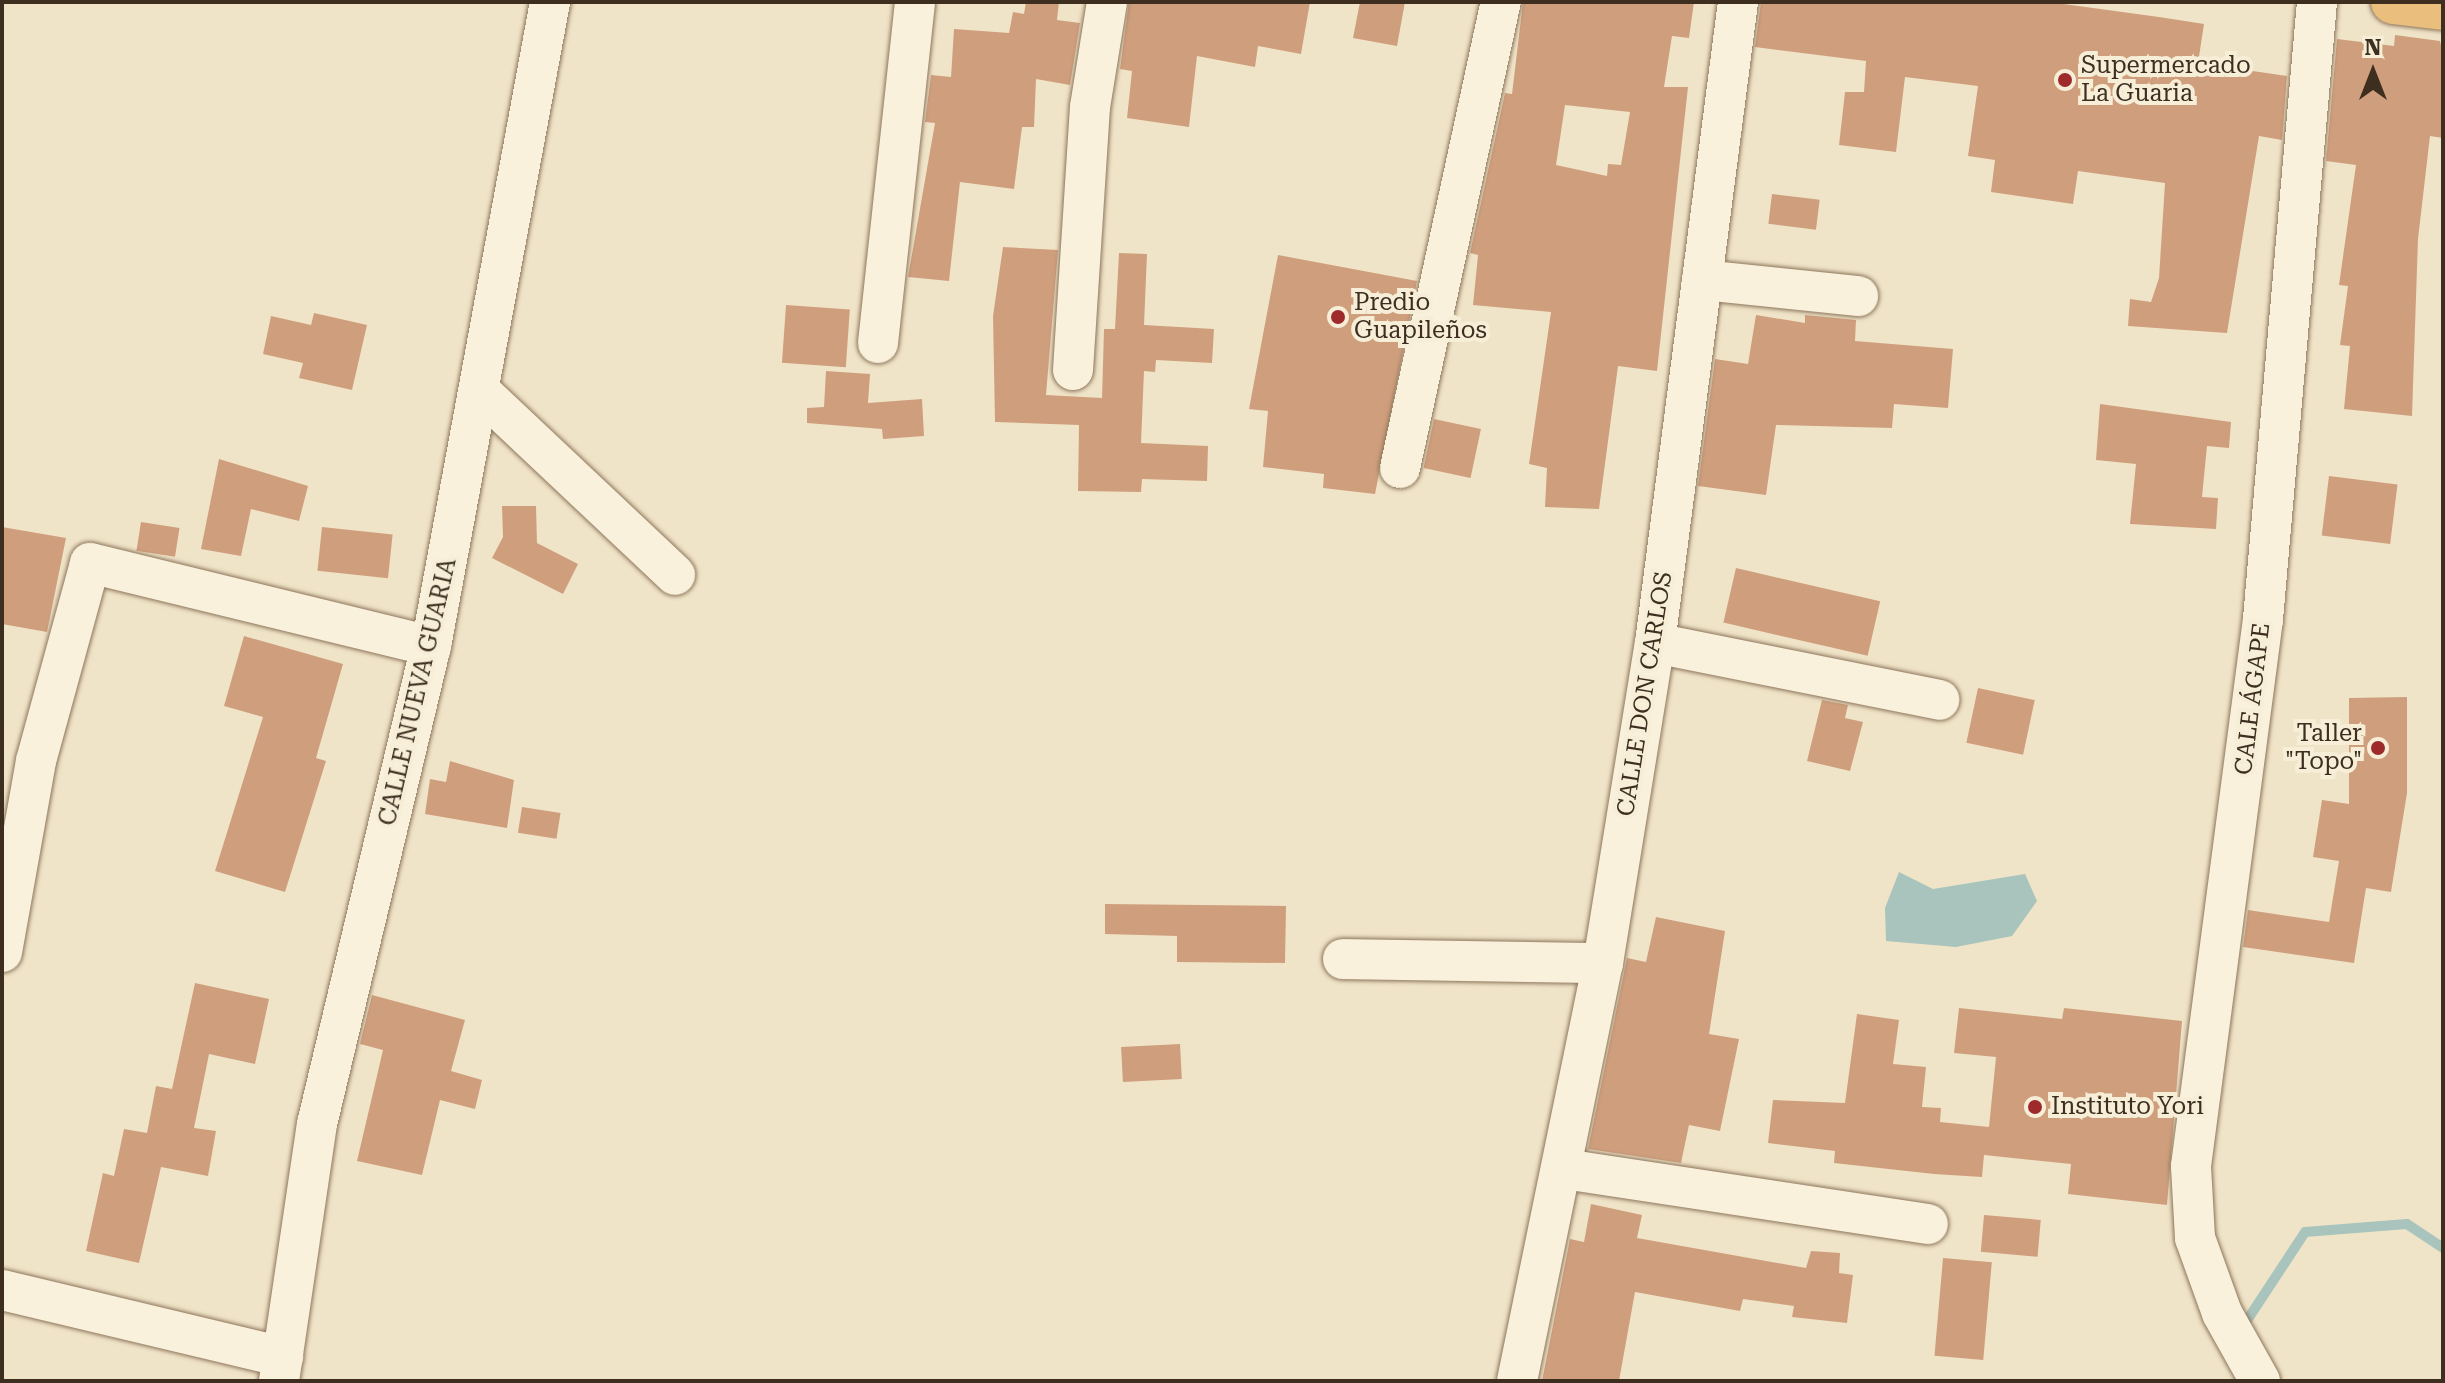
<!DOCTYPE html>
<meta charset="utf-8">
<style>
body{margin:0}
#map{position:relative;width:2445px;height:1383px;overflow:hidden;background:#f0e4c8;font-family:"Roboto Serif",serif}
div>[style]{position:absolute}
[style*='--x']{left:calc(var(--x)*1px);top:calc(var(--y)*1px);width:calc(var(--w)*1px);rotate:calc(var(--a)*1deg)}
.water>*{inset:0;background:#a9c4bc}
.stream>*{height:10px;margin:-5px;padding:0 5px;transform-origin:5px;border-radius:5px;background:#a9c4bc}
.building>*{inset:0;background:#cf9f7d;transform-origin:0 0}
.roads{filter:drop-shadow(0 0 2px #8d765c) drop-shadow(0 0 2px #8d765c)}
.minor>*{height:40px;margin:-20px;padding:0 20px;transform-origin:20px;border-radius:20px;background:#faf1dc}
.trunk>*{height:44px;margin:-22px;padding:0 22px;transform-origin:22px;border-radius:22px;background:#eabe7c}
.dots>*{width:22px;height:22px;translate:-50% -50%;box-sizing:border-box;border:4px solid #f7eed8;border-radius:50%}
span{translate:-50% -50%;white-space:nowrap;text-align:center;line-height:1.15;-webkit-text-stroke:8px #f7eed8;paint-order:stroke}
.poi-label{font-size:24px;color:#3d2e20}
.left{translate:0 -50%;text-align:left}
.right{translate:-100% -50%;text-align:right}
.street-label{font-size:24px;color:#3d2e20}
.frame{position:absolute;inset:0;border:4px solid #3d2e20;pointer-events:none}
.north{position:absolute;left:2333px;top:32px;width:80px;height:80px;-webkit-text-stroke:6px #f7eed8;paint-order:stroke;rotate:0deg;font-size:22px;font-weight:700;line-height:32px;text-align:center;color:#3d2e20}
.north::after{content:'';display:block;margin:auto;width:28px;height:36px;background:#3d2e20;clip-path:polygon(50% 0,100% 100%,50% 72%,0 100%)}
</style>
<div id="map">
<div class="water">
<div style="clip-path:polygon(1899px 872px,1933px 889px,2025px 874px,2037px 901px,2012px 936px,1956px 947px,1886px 941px,1885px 908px)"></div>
</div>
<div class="stream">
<div style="--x:2244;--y:1325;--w:111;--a:-56.7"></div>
<div style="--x:2305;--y:1232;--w:102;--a:-4.5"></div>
<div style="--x:2407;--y:1224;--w:43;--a:33.7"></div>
</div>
<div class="building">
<div style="clip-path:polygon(1026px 2px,1059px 2px,1057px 20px,1080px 23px,1070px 85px,1036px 79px,1034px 127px,1022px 127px,1014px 189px,960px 182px,949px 281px,908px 277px,935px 123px,925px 122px,931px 75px,951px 77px,954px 29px,1009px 33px,1013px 12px,1024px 14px)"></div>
<div style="clip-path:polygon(1129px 2px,1310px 2px,1301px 54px,1258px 46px,1255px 67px,1197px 56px,1189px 127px,1127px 118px,1132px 71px,1120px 69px)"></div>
<div style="clip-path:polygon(1360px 2px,1405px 2px,1397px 46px,1353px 38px)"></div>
<div style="clip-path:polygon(evenodd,1523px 2px,1694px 2px,1689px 38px,1672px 36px,1664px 87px,1688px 87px,1657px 371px,1618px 366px,1599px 509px,1545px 507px,1547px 468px,1529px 464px,1551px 312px,1473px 305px,1478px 255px,1470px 253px,1505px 93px,1512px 94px,1523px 2px,1565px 105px,1630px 112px,1621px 165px,1608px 164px,1607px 176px,1556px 165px,1565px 105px)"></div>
<div style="clip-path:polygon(1761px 2px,2049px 2px,2159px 17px,2204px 24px,2198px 63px,2287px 76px,2282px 140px,2259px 136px,2227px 333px,2128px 326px,2130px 299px,2151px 302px,2159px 278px,2165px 183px,2078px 171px,2073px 204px,1991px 192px,1995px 160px,1968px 156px,1978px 86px,1905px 77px,1896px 152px,1839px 145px,1845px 92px,1864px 92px,1866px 61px,1755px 47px)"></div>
<div style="clip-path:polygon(2395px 35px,2440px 41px,2443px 55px,2443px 138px,2430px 136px,2418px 239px,2412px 416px,2344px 409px,2350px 346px,2340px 345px,2348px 286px,2339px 285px,2356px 165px,2326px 161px,2337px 39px,2394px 46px)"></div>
<div style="left:1772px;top:194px;width:48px;height:30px;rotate:7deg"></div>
<div style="clip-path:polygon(1003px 247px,1058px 250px,1046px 395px,1102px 398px,1104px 329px,1115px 329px,1119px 253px,1147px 254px,1144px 325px,1214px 329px,1212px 363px,1156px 360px,1155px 372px,1144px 371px,1141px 443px,1208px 446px,1207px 481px,1142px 479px,1141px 492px,1078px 491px,1079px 425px,995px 422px,993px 316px)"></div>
<div style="clip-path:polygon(1278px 255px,1417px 281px,1375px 494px,1323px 488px,1324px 474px,1263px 467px,1268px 411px,1249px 409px)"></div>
<div style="left:786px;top:305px;width:64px;height:58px;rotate:4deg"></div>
<div style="clip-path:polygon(314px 313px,367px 325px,352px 390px,299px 378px,303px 363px,263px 354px,271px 316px,311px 325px)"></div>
<div style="clip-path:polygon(1756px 315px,1805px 323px,1805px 315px,1856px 320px,1855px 341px,1953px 349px,1948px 408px,1894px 404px,1892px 428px,1776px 425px,1766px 495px,1698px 486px,1715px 359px,1748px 364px)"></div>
<div style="clip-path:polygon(826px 371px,870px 374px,868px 403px,922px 399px,924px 436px,883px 439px,882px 429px,807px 423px,807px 408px,824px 407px)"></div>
<div style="clip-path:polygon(2100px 404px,2231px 422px,2229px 448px,2207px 446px,2202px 497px,2218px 498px,2216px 529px,2130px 524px,2136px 464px,2096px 460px)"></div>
<div style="left:1434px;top:419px;width:48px;height:50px;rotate:12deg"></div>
<div style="clip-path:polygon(219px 459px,308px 486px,299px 521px,251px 509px,241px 556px,201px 549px)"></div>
<div style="left:2329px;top:476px;width:69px;height:60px;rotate:7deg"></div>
<div style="clip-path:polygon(502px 506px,536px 506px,537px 543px,578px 564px,563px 594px,492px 558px,503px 537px)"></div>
<div style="left:141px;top:522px;width:39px;height:29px;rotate:9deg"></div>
<div style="clip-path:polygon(2px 527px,66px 538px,47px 632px,2px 624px)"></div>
<div style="left:322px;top:527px;width:71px;height:44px;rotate:6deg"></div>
<div style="left:1736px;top:568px;width:148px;height:56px;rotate:13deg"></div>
<div style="clip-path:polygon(244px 636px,343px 664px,316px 758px,326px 761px,285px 892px,215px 871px,263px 717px,224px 706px)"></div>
<div style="left:1978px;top:688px;width:58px;height:56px;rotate:12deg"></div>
<div style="clip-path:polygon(2407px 697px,2407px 793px,2391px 892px,2366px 888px,2354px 963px,2243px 947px,2248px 910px,2329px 922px,2339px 861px,2313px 857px,2322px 800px,2349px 804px,2349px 698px)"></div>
<div style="clip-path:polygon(1822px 700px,1848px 705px,1845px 718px,1863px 722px,1850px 771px,1807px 761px)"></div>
<div style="clip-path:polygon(450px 761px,514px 780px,507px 828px,425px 814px,430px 779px,446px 782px)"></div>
<div style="left:522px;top:807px;width:39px;height:26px;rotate:9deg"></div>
<div style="clip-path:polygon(1105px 904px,1286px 906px,1285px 963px,1177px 962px,1177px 936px,1105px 934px)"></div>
<div style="clip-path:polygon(1656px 917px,1725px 931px,1709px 1034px,1739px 1039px,1720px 1131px,1689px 1125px,1681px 1163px,1588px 1149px,1627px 958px,1646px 962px)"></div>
<div style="clip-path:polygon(195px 983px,269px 999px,255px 1064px,209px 1054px,194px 1128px,216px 1131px,208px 1176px,161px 1167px,139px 1263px,86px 1251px,103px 1173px,114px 1176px,124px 1129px,147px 1133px,156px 1086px,172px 1089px)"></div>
<div style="clip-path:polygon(372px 995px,465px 1020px,451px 1071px,482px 1080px,475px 1109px,440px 1100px,422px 1175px,357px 1161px,383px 1050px,360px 1044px)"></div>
<div style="clip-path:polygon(1959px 1008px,2062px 1019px,2064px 1008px,2182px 1021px,2167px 1205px,2068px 1194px,2071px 1164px,1984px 1155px,1982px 1177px,1934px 1174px,1834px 1163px,1835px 1151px,1768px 1143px,1773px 1100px,1845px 1103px,1857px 1014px,1899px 1020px,1893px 1064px,1926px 1067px,1922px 1107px,1941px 1108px,1940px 1122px,1989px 1127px,1996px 1057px,1954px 1053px)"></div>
<div style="left:1180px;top:1044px;width:35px;height:59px;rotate:87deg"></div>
<div style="clip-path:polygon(1591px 1204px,1642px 1215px,1637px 1238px,1806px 1268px,1811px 1251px,1840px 1253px,1839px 1273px,1853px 1275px,1847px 1323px,1792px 1317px,1794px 1306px,1743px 1299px,1740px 1311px,1635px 1292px,1619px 1381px,1542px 1381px,1570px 1239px,1584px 1242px)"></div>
<div style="left:1984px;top:1215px;width:57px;height:37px;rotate:5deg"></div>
<div style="left:1943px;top:1258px;width:49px;height:98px;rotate:5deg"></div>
</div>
<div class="roads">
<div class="minor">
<div style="--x:1702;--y:280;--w:157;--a:5.9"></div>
<div style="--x:878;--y:343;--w:343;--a:-83.8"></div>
<div style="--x:1073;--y:370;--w:264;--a:-86.3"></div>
<div style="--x:1090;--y:107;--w:106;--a:-80.8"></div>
<div style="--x:480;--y:391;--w:268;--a:43.3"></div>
<div style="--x:1400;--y:468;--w:477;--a:-77.8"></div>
<div style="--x:1655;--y:643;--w:290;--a:11.3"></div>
<div style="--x:2;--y:952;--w:194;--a:-79.9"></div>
<div style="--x:36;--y:761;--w:205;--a:-74.7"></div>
<div style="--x:90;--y:563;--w:351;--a:13.7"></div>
<div style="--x:1343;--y:959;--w:260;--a:0.9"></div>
<div style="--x:1564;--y:1169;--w:368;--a:8.6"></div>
<div style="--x:2;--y:1290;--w:289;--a:13.4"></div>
<div style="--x:279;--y:1381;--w:260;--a:-81.6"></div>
<div style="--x:317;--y:1124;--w:491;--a:-76.6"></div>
<div style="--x:431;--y:646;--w:655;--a:-79.53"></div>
<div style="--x:1517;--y:1381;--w:427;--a:-78.4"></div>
<div style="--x:1603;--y:963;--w:324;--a:-80.8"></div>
<div style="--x:1655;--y:643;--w:646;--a:-82.62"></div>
<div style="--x:2260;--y:1381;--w:78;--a:-119.2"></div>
<div style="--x:2222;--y:1313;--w:80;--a:-109.8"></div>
<div style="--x:2195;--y:1238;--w:72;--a:-93.2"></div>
<div style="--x:2191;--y:1166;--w:552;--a:-82.5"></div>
<div style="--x:2263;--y:619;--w:619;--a:-85"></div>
</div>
<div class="trunk">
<div style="--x:2393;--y:2;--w:50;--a:6.8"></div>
</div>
</div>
<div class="dots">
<div style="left:2065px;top:80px;background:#9e2a2b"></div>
<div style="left:1338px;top:317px;background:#9e2a2b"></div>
<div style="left:2378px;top:748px;background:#9e2a2b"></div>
<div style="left:2035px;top:1107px;background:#9e2a2b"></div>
</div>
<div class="poi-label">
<span class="left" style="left:2081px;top:80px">Supermercado<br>La Guaria</span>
<span class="left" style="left:1354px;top:317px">Predio<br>Guapileños</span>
<span class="right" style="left:2362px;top:748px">Taller<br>"Topo"</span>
<span class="left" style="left:2051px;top:1107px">Instituto Yori</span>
</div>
<div class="street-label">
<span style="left:418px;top:692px;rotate:-77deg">CALLE NUEVA GUARIA</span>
<span style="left:1645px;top:694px;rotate:-81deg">CALLE DON CARLOS</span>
<span style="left:2253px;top:699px;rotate:-83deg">CALE ÁGAPE</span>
</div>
<div class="frame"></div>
<div class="north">N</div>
</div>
